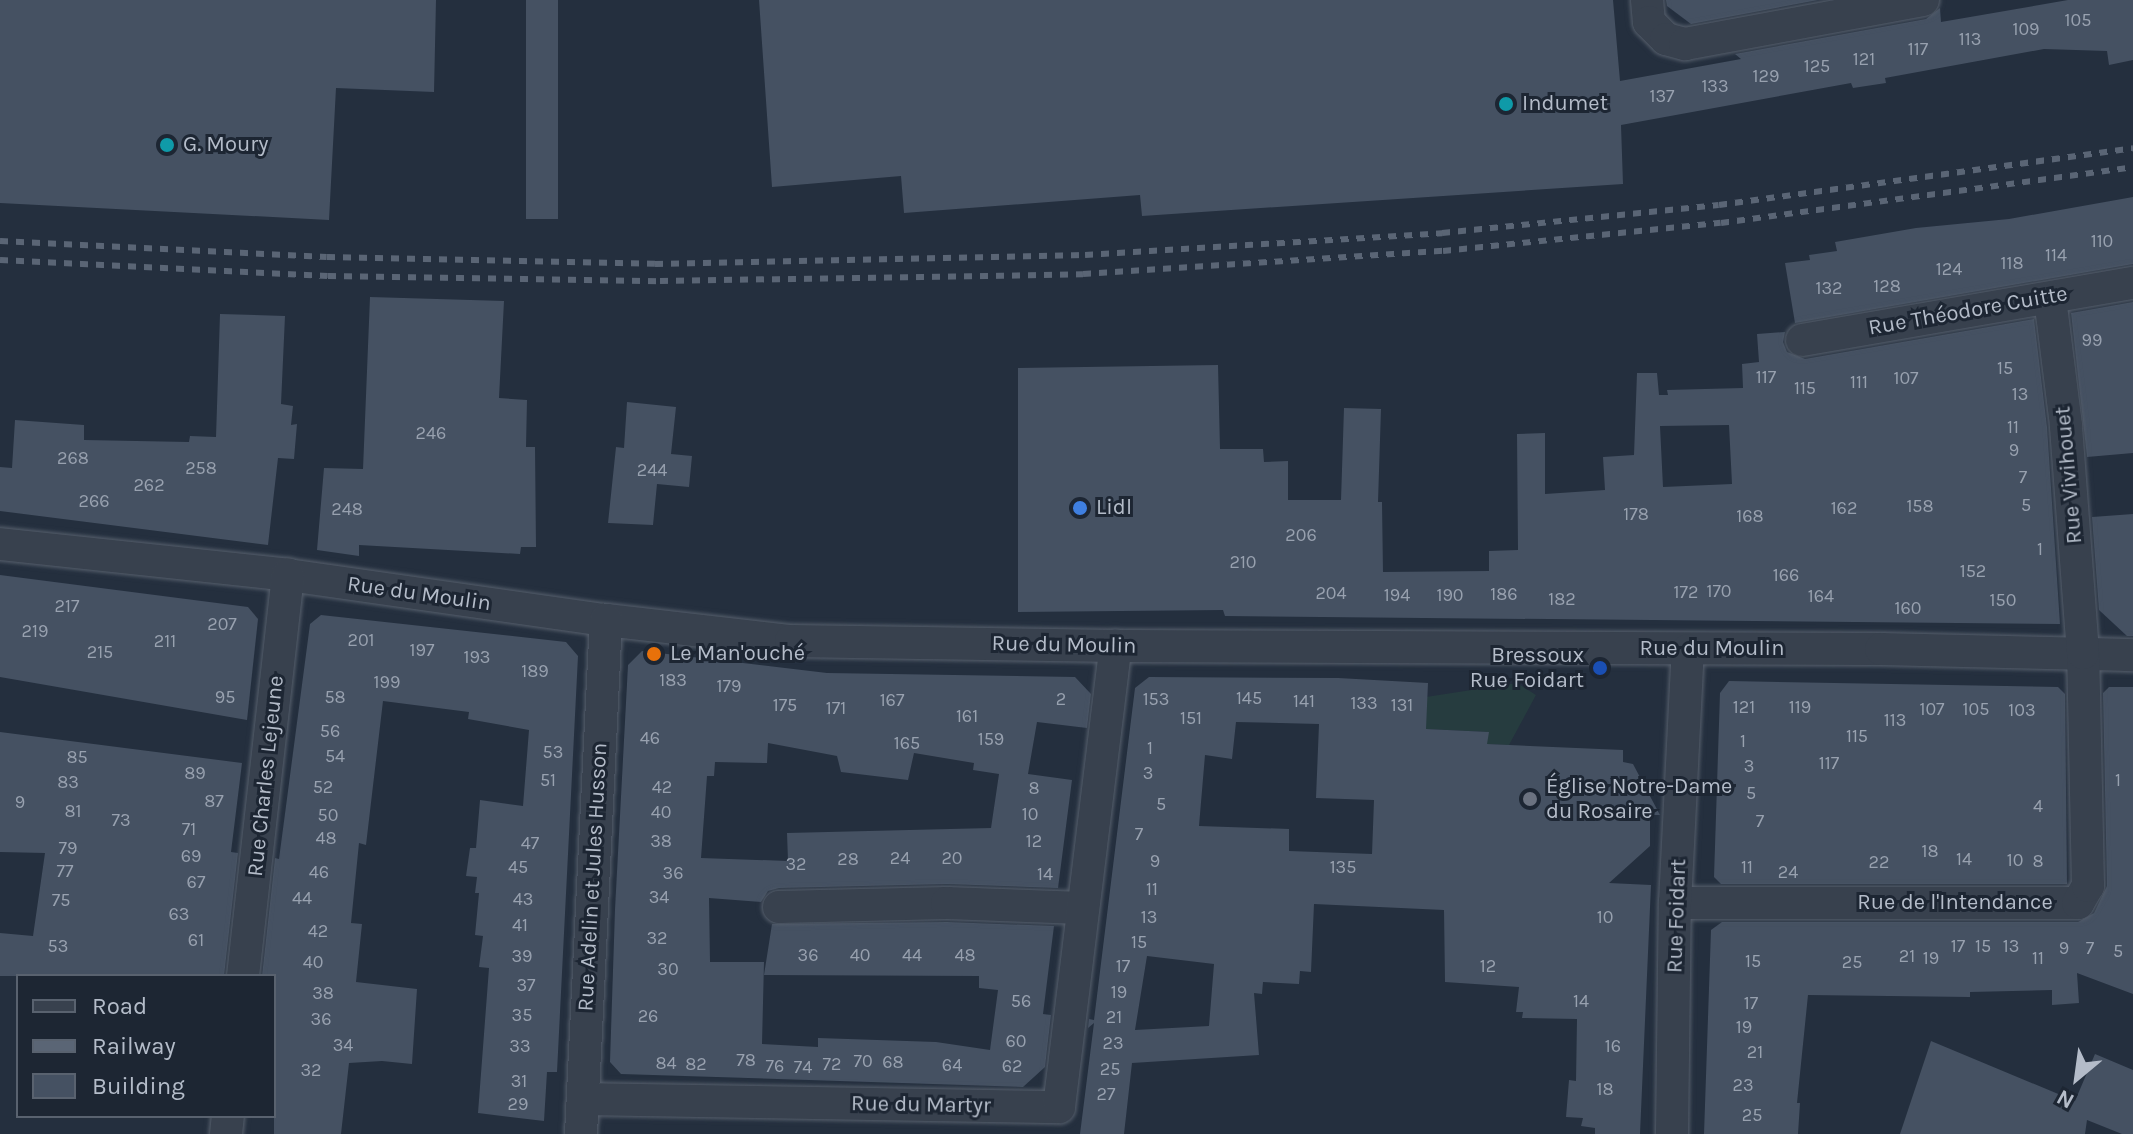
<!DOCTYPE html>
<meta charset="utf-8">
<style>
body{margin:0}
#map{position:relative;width:2133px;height:1134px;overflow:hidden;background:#242f3e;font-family:Karla,sans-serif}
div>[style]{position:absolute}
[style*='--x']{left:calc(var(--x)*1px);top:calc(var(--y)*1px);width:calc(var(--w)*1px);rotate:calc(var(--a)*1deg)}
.green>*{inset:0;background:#263c3f}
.building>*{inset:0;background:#455162;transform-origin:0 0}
.roads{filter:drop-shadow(0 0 2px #565f6c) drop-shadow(0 0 2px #565f6c)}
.minor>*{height:32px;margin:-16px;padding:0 16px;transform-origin:16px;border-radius:16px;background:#38414e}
.rail>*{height:6px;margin-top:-3px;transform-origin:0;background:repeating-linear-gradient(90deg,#5a6575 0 8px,transparent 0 16px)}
.dots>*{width:22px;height:22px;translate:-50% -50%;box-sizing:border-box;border:4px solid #1d2633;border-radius:50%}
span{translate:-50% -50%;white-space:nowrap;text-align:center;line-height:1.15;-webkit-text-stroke:6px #1d2633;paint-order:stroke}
.number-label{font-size:18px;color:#98a1af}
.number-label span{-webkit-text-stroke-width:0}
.poi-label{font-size:22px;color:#b4bcc9}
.left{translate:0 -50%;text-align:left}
.right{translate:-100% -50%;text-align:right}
.street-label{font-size:22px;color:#b4bcc9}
.legend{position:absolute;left:16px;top:974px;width:260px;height:144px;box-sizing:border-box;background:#1d2633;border:2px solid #59626f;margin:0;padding:10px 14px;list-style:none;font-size:24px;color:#b4bcc9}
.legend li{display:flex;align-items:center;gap:16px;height:40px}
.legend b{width:40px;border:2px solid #59626f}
.north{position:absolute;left:2037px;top:1038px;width:80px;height:80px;-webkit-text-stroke:6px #1d2633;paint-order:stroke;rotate:209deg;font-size:22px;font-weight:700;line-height:32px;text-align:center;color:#b4bcc9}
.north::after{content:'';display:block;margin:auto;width:28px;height:36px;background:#b4bcc9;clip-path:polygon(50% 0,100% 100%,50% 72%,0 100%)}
</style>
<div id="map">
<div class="green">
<div style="clip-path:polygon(1517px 683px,1536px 695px,1509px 745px,1486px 744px,1488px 732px,1426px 729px,1426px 697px)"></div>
</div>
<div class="building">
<div style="clip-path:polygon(0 0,436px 0,434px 92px,336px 88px,329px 220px,0 203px)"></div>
<div style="left:526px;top:0;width:32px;height:219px"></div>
<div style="clip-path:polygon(759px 0,1613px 0,1620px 81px,1741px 59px,1735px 54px,1926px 19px,1940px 8px,1941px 22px,2068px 0,2133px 0,2133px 60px,2109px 65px,2107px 51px,2044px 49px,1885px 78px,1886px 83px,1853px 88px,1851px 83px,1621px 125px,1623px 184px,1142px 216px,1140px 195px,904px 213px,901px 176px,772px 187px)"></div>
<div style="clip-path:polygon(1666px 0,1818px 0,1691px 24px,1667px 6px)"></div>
<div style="clip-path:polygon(2133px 197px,2133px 264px,1795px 323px,1785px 263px,1810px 260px,1809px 255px,1837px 251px,1835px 242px,1916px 228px,2009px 219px)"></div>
<div style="clip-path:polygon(370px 297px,504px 301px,499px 398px,527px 400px,526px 447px,535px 447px,536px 547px,521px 547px,520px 554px,359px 545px,359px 556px,317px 550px,324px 468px,363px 469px)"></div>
<div style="clip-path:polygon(2133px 302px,2133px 453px,2087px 457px,2071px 313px)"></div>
<div style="clip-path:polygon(220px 314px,285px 316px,281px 404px,293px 406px,291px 425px,297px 424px,294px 459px,278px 458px,268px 545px,0 511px,0 467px,12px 468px,15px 420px,84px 425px,84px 440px,189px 442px,190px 436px,216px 437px)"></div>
<div style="clip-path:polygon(evenodd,2034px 319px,2047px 427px,2060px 624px,1225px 616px,1223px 610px,1018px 612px,1018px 368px,1218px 365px,1220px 449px,1263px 449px,1264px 462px,1288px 461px,1288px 500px,1341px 500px,1344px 408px,1381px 409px,1378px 502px,1382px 502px,1383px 572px,1489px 571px,1489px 551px,1518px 550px,1517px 434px,1545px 433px,1545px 494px,1605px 490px,1603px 457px,1634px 455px,1637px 373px,1657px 373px,1659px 395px,1668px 395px,1667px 390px,1743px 388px,1742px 364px,1759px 362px,1757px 334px,1785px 332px,1783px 342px,1787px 352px,1805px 359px,2034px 319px,1729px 425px,1732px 484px,1663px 487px,1660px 426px,1729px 425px)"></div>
<div style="clip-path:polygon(627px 402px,676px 407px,671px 454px,692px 456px,689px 487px,657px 484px,653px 525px,608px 523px,616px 447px,624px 448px)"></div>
<div style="clip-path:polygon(2133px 514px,2133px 636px,2127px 636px,2099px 610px,2092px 517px)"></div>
<div style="clip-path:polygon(0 575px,248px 607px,258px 619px,247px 720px,0 677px)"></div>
<div style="clip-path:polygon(321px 615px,566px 642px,578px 656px,557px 1072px,547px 1072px,544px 1121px,478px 1113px,489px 968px,479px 967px,483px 936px,475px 935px,479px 893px,475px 893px,477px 877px,466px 876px,470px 848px,476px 848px,480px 800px,523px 806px,529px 730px,468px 719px,469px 712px,383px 701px,366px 845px,359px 843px,351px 923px,362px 924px,356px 982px,417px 989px,412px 1064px,382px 1061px,349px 1063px,341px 1134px,274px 1134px,274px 976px,262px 976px,275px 858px,279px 859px,310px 624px)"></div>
<div style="clip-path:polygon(evenodd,642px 651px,827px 673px,1075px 677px,1091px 694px,1087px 728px,1037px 722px,1028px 774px,1072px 780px,1058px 888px,947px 884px,779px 888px,768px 891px,761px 902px,709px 898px,710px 962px,764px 962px,762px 1044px,818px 1047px,818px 1038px,848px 1039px,936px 1042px,990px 1050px,998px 990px,979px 988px,979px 976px,764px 975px,772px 924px,947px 922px,1054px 926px,1043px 1014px,1051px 1015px,1045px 1067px,1023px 1087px,621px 1074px,610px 1062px,615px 909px,628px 665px,642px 651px,768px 743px,837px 756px,841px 772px,908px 780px,914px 753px,974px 763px,973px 770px,999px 774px,991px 828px,787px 833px,788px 861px,701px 858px,707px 776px,714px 776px,715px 762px,767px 763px,768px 743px)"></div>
<div style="clip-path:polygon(evenodd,1149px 677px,1338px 678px,1428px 683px,1426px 729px,1489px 732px,1487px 744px,1623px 750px,1623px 762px,1633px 764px,1660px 815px,1650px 815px,1650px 846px,1609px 883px,1651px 885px,1640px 1134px,1595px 1134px,1595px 1128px,1581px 1126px,1583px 1118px,1566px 1117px,1569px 1080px,1576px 1081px,1577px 1019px,1522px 1018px,1523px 1012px,1516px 1012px,1519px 987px,1445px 982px,1444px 910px,1314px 904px,1311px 972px,1300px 971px,1299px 984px,1263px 982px,1262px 994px,1254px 993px,1259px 1055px,1132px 1063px,1124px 1134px,1080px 1134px,1094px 1023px,1088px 1028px,1089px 1019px,1094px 1020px,1135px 688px,1149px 677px,1236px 722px,1319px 724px,1316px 798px,1374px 800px,1372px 854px,1289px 851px,1289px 829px,1199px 826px,1205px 755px,1232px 759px,1236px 722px,1149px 677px,1147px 956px,1214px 964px,1209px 1026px,1135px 1030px,1147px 956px)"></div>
<div style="clip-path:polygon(1729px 681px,2058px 687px,2065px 694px,2067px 884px,1721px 884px,1714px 877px,1720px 693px)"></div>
<div style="clip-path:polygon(2109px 687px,2133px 687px,2133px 994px,2077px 973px,2079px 1003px,2052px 1005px,2052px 990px,1970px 992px,1970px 997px,1808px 995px,1797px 1103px,1800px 1103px,1798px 1134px,1704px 1134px,1711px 930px,1722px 922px,2078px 922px,2094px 913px,2107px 886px,2103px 693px)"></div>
<div style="clip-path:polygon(0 732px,242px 763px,231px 852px,238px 853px,224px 976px,0 976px,0 933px,33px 936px,45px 853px,0 852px)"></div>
<div style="clip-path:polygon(1931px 1041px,2075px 1101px,2095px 1054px,2133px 1070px,2133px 1134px,2122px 1134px,2087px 1120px,2085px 1134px,1900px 1134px)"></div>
</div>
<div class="roads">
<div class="minor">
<div style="--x:1647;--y:0;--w:22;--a:85"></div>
<div style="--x:1649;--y:22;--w:24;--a:45"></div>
<div style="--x:1666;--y:39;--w:20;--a:15"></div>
<div style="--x:1685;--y:44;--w:242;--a:-10.5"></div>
<div style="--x:1802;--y:340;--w:336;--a:-9.8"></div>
<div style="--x:0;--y:544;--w:290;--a:6.1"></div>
<div style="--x:288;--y:575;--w:321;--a:8.1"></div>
<div style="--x:606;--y:620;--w:186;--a:6.5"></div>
<div style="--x:791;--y:641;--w:325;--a:0.9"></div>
<div style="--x:1116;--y:646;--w:765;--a:0.22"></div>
<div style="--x:1881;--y:649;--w:252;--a:1.4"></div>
<div style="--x:1675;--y:903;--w:403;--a:0"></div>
<div style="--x:2078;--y:903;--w:20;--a:-60"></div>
<div style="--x:2088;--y:886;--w:233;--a:-91.2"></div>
<div style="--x:2083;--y:653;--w:229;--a:-94.3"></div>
<div style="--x:2066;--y:425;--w:128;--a:-97.2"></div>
<div style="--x:779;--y:907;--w:168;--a:-1.4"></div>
<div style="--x:947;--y:903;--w:135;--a:2.1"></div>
<div style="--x:243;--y:976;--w:404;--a:-83.6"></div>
<div style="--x:583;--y:1099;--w:476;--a:1"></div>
<div style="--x:1059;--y:1107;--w:465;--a:-83"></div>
<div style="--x:226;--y:1134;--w:18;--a:-84"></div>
<div style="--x:581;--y:1134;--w:515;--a:-87.22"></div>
<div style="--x:1672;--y:1134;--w:231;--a:-89.3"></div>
<div style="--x:1675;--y:903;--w:253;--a:-87.1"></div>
</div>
</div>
<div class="rail">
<div style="--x:0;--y:241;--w:327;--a:2.8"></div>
<div style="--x:327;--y:257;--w:328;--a:1.2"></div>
<div style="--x:655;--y:264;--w:430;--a:-1.2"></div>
<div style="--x:1085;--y:255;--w:358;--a:-3.5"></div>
<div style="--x:1442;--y:233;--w:278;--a:-5.8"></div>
<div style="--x:1719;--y:205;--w:418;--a:-7.8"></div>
<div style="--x:0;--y:260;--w:328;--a:2.8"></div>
<div style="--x:328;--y:276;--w:332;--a:0.9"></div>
<div style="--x:660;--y:281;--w:423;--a:-0.9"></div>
<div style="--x:1083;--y:274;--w:361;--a:-3.7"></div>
<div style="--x:1443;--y:251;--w:279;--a:-5.8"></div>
<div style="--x:1721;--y:223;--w:416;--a:-7.7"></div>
</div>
<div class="dots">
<div style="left:1506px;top:104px;background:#0f9aa8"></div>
<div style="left:167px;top:145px;background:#0f9aa8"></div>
<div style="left:1080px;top:508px;background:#3f7fe0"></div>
<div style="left:654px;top:654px;background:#e8710a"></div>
<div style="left:1600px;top:668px;background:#1a4fb4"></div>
<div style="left:1530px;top:799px;background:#6b7280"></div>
</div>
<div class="number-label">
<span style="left:2078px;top:20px">105</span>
<span style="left:2026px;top:29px">109</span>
<span style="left:1970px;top:39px">113</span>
<span style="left:1918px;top:49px">117</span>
<span style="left:1864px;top:59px">121</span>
<span style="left:1817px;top:66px">125</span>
<span style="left:1766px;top:76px">129</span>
<span style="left:1715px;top:86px">133</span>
<span style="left:1662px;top:96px">137</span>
<span style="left:2102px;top:241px">110</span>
<span style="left:2056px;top:255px">114</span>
<span style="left:2012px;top:263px">118</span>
<span style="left:1949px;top:269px">124</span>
<span style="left:1887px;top:286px">128</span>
<span style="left:1829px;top:288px">132</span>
<span style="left:2092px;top:340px">99</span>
<span style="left:2005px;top:368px">15</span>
<span style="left:1766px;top:377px">117</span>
<span style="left:1906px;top:378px">107</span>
<span style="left:1859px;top:382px">111</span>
<span style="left:1805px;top:388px">115</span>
<span style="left:2020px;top:394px">13</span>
<span style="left:2013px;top:427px">11</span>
<span style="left:431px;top:433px">246</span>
<span style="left:2014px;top:450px">9</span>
<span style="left:73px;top:458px">268</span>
<span style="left:201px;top:468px">258</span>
<span style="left:652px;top:470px">244</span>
<span style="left:2023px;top:477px">7</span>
<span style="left:149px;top:485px">262</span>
<span style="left:94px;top:501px">266</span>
<span style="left:2026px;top:505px">5</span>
<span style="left:1920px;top:506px">158</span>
<span style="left:1844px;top:508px">162</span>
<span style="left:347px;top:509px">248</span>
<span style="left:1636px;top:514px">178</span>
<span style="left:1750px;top:516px">168</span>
<span style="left:1301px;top:535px">206</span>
<span style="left:2040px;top:549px">1</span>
<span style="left:1243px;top:562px">210</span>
<span style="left:1973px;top:571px">152</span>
<span style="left:1786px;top:575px">166</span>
<span style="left:1719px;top:591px">170</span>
<span style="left:1686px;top:592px">172</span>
<span style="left:1331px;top:593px">204</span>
<span style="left:1504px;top:594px">186</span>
<span style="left:1397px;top:595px">194</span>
<span style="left:1450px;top:595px">190</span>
<span style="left:1821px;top:596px">164</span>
<span style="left:1562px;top:599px">182</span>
<span style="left:2003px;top:600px">150</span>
<span style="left:67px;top:606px">217</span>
<span style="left:1908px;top:608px">160</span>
<span style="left:222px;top:624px">207</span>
<span style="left:35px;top:631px">219</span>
<span style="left:361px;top:640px">201</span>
<span style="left:165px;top:641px">211</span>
<span style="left:422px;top:650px">197</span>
<span style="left:100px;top:652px">215</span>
<span style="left:477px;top:657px">193</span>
<span style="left:535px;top:671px">189</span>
<span style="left:673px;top:680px">183</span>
<span style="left:387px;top:682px">199</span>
<span style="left:729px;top:686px">179</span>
<span style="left:225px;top:697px">95</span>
<span style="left:335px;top:697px">58</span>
<span style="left:1249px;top:698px">145</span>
<span style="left:1061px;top:699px">2</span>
<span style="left:1156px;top:699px">153</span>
<span style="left:892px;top:700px">167</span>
<span style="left:1304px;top:701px">141</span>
<span style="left:1364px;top:703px">133</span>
<span style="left:785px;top:705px">175</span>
<span style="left:1402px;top:705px">131</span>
<span style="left:1744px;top:707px">121</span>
<span style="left:1800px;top:707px">119</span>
<span style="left:836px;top:708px">171</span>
<span style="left:1932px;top:709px">107</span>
<span style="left:1976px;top:709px">105</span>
<span style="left:2022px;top:710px">103</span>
<span style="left:967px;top:716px">161</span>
<span style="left:1191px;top:718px">151</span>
<span style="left:1895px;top:720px">113</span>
<span style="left:330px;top:731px">56</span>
<span style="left:1857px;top:736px">115</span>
<span style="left:650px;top:738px">46</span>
<span style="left:991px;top:739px">159</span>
<span style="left:1743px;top:741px">1</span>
<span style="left:907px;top:743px">165</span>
<span style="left:1150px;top:748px">1</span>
<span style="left:553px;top:752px">53</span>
<span style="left:335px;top:756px">54</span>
<span style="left:77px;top:757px">85</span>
<span style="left:1829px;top:763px">117</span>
<span style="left:1749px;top:766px">3</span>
<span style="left:195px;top:773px">89</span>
<span style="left:1148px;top:773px">3</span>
<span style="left:548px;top:780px">51</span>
<span style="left:2118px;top:780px">1</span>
<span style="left:68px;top:782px">83</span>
<span style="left:323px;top:787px">52</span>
<span style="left:662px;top:787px">42</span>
<span style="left:1034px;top:788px">8</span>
<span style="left:1751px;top:793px">5</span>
<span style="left:214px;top:801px">87</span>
<span style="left:20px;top:802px">9</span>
<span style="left:1161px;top:804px">5</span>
<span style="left:2038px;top:806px">4</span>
<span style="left:73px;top:811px">81</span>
<span style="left:661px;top:812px">40</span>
<span style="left:1030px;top:814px">10</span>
<span style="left:328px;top:815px">50</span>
<span style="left:121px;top:820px">73</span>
<span style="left:1760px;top:821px">7</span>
<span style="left:189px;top:829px">71</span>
<span style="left:1139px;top:834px">7</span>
<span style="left:326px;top:838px">48</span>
<span style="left:661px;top:841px">38</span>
<span style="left:1034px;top:841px">12</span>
<span style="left:530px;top:843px">47</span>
<span style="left:68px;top:848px">79</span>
<span style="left:1930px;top:851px">18</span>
<span style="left:191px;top:856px">69</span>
<span style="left:900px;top:858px">24</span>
<span style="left:952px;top:858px">20</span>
<span style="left:848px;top:859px">28</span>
<span style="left:1964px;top:859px">14</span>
<span style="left:2015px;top:860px">10</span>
<span style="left:1155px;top:861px">9</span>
<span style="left:2038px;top:861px">8</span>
<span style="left:1879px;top:862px">22</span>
<span style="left:796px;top:864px">32</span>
<span style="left:518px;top:867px">45</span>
<span style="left:1343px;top:867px">135</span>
<span style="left:1747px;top:867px">11</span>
<span style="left:65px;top:871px">77</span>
<span style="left:319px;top:872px">46</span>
<span style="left:1788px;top:872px">24</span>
<span style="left:673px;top:873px">36</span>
<span style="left:1045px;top:874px">14</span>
<span style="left:196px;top:882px">67</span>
<span style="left:1152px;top:889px">11</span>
<span style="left:659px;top:897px">34</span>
<span style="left:302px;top:898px">44</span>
<span style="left:523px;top:899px">43</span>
<span style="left:61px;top:900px">75</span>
<span style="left:179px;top:914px">63</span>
<span style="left:1149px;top:917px">13</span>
<span style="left:1605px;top:917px">10</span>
<span style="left:520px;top:925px">41</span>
<span style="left:318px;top:931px">42</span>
<span style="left:657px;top:938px">32</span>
<span style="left:196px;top:940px">61</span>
<span style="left:1139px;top:942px">15</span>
<span style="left:58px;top:946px">53</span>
<span style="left:1958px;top:946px">17</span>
<span style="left:1983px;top:946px">15</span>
<span style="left:2011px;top:946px">13</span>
<span style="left:2064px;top:948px">9</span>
<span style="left:2090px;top:948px">7</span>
<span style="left:2118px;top:951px">5</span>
<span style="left:808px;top:955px">36</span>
<span style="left:860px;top:955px">40</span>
<span style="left:912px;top:955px">44</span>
<span style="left:965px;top:955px">48</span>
<span style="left:522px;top:956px">39</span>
<span style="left:1907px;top:956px">21</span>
<span style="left:1931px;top:958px">19</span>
<span style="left:2038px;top:958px">11</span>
<span style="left:1753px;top:961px">15</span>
<span style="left:313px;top:962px">40</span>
<span style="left:1852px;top:962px">25</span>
<span style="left:1123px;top:966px">17</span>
<span style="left:1488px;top:966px">12</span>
<span style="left:668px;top:969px">30</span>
<span style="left:526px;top:985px">37</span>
<span style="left:1119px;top:992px">19</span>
<span style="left:323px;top:993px">38</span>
<span style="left:1021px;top:1001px">56</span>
<span style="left:1581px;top:1001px">14</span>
<span style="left:1751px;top:1003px">17</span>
<span style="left:522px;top:1015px">35</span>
<span style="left:648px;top:1016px">26</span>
<span style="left:1114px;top:1017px">21</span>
<span style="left:321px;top:1019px">36</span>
<span style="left:1744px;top:1027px">19</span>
<span style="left:1016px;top:1041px">60</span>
<span style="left:1113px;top:1043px">23</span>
<span style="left:343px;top:1045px">34</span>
<span style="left:520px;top:1046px">33</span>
<span style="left:1613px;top:1046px">16</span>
<span style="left:1755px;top:1052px">21</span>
<span style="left:746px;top:1060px">78</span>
<span style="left:863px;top:1061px">70</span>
<span style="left:893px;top:1062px">68</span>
<span style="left:666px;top:1063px">84</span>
<span style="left:696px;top:1064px">82</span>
<span style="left:832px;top:1064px">72</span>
<span style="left:952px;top:1065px">64</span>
<span style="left:775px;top:1066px">76</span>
<span style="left:1012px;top:1066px">62</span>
<span style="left:803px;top:1067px">74</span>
<span style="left:1110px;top:1069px">25</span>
<span style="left:311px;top:1070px">32</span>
<span style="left:519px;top:1081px">31</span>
<span style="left:1743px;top:1085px">23</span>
<span style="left:1605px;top:1089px">18</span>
<span style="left:1106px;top:1094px">27</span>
<span style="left:518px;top:1104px">29</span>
<span style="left:1752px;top:1115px">25</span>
</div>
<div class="poi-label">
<span class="left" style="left:1522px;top:104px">Indumet</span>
<span class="left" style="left:183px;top:145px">G. Moury</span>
<span class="left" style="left:1096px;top:508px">Lidl</span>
<span class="left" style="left:670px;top:654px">Le Man'ouché</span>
<span class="right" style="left:1584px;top:668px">Bressoux<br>Rue Foidart</span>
<span class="left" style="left:1546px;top:799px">Église Notre-Dame<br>du Rosaire</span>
</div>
<div class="street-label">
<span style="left:1968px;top:311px;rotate:-10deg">Rue Théodore Cuitte</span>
<span style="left:2069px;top:475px;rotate:-95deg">Rue Vivihouet</span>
<span style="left:419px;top:594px;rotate:8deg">Rue du Moulin</span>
<span style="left:1064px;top:645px;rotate:1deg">Rue du Moulin</span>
<span style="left:1712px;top:649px">Rue du Moulin</span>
<span style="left:266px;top:776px;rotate:-84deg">Rue Charles Lejeune</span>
<span style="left:593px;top:877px;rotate:-87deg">Rue Adelin et Jules Husson</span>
<span style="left:1955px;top:903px">Rue de l'Intendance</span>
<span style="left:1677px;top:916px;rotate:-88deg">Rue Foidart</span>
<span style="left:921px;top:1105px;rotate:1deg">Rue du Martyr</span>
</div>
<ul class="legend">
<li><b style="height:10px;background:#38414e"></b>Road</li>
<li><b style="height:10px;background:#5a6575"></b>Railway</li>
<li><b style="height:22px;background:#455162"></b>Building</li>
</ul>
<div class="north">N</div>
</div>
